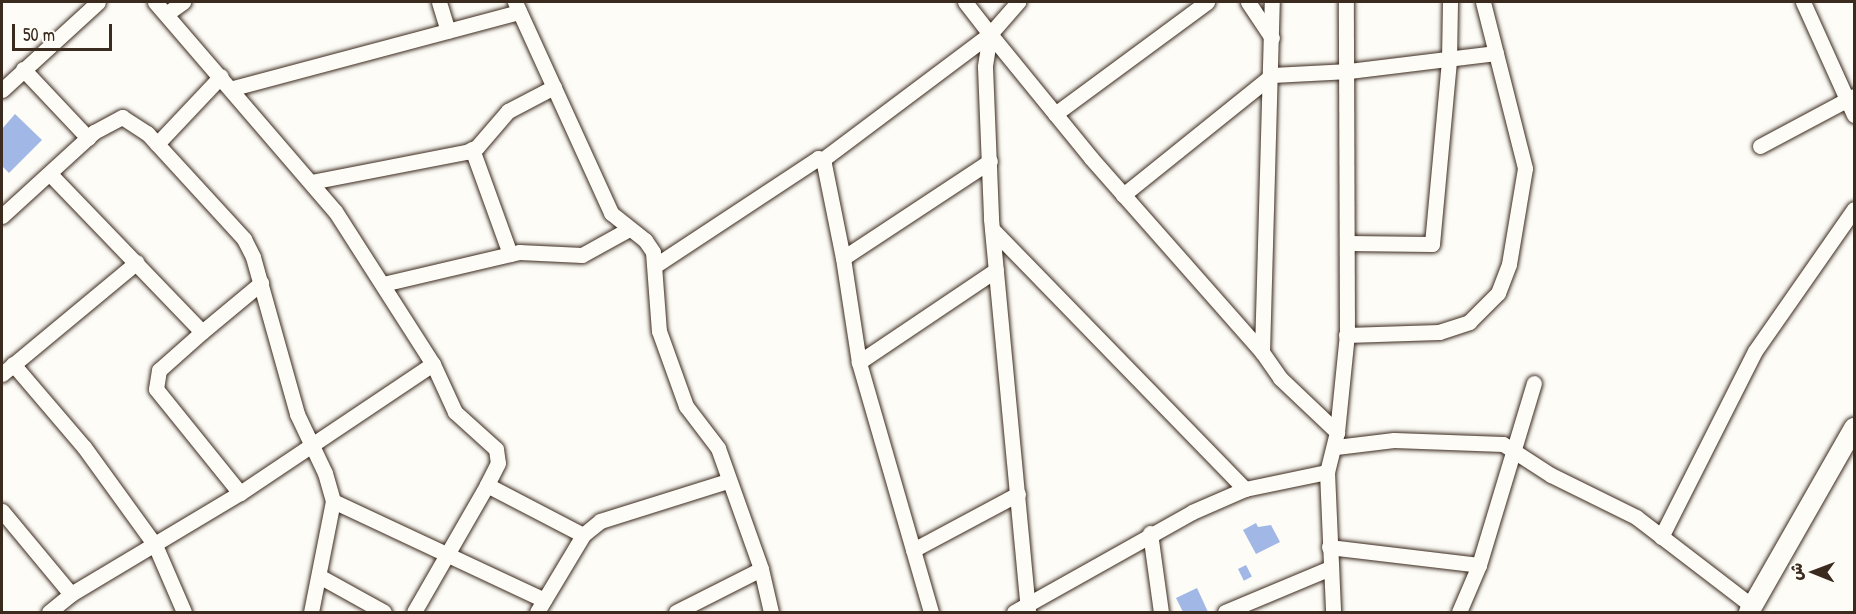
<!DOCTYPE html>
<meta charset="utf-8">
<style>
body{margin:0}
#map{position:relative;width:1856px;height:614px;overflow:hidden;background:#fdfcf7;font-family:"Patrick Hand","Playpen Sans Arabic",sans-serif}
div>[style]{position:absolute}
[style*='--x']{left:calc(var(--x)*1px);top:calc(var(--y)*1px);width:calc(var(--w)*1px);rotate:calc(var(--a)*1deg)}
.building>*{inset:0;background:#a1b7e5;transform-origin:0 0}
.roads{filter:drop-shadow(0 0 2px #3b2a1e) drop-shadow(0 0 2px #3b2a1e)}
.minor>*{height:15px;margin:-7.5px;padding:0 7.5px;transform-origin:7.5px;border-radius:7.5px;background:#fdfcf7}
.tertiary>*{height:20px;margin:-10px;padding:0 10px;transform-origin:10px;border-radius:10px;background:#fdfcf7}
span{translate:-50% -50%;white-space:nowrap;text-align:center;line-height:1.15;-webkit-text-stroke:4.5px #fdfcf7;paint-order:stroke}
.frame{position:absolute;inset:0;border:3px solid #3b2a1e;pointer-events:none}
.north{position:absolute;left:1784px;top:542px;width:60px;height:60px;-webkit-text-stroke:4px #fdfcf7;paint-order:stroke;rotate:271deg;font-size:16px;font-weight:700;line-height:24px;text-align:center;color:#3b2a1e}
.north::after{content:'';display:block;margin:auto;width:21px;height:27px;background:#3b2a1e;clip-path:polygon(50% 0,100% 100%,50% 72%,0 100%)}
.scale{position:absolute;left:12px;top:24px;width:100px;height:27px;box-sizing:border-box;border:3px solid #3b2a1e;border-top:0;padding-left:8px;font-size:18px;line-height:21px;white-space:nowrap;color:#3b2a1e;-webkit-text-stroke:4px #fdfcf7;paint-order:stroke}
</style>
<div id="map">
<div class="building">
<div style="clip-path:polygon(15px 114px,42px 140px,9px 173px,2px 166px,2px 129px)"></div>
<div style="clip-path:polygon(1256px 523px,1258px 527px,1271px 525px,1280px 542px,1256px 554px,1243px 530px)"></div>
<div style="left:1246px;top:565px;width:13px;height:9px;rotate:63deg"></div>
<div style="clip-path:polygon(1197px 588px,1208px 612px,1183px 612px,1176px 598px)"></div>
</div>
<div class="roads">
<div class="minor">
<div style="--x:155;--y:2;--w:276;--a:49.3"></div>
<div style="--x:335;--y:211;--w:182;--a:57.4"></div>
<div style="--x:433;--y:364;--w:53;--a:65.4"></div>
<div style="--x:455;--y:412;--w:55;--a:42.1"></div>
<div style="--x:496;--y:449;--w:14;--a:82"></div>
<div style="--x:498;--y:463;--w:25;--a:117"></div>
<div style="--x:487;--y:485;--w:146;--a:119.9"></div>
<div style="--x:439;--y:2;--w:30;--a:73"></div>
<div style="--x:515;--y:2;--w:232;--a:65.5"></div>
<div style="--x:611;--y:213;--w:43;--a:38.5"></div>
<div style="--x:645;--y:240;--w:14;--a:56"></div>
<div style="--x:653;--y:252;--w:79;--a:85.7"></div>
<div style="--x:659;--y:331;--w:80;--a:70.2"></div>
<div style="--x:686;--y:406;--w:53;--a:52.7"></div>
<div style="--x:718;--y:448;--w:128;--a:70.4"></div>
<div style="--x:761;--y:569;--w:44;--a:76.9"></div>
<div style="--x:965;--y:2;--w:41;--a:52"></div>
<div style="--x:990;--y:34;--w:33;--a:99"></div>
<div style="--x:985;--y:67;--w:152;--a:87.7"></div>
<div style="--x:991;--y:219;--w:395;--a:84.6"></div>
<div style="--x:1248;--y:2;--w:43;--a:56.3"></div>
<div style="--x:1803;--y:2;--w:124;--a:65.7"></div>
<div style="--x:166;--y:14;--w:21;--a:-35"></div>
<div style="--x:990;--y:34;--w:160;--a:50.8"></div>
<div style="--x:1091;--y:158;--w:259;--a:48.6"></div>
<div style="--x:1262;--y:352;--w:32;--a:55"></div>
<div style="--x:1280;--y:378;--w:79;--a:43.5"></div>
<div style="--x:1337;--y:432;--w:41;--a:104"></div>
<div style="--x:1327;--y:472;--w:140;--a:87.5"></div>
<div style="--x:23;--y:69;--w:95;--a:46.7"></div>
<div style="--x:233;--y:88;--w:296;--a:-14.9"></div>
<div style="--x:2;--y:90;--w:130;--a:-42.5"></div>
<div style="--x:1055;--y:114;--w:189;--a:-36.4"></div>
<div style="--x:157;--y:144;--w:93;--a:-46.7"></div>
<div style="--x:1760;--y:146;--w:106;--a:-28"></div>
<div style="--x:472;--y:149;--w:112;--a:70.1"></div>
<div style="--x:822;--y:160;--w:210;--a:-36.9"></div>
<div style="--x:990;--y:34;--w:43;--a:-48.8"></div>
<div style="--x:50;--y:174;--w:219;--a:46.1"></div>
<div style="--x:202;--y:332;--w:77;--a:-39.7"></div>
<div style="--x:311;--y:182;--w:158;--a:-11"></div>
<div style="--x:466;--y:152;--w:12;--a:-24"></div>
<div style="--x:477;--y:147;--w:48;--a:-49.3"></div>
<div style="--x:508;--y:111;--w:52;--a:-27.6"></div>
<div style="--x:1123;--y:195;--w:191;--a:-38.8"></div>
<div style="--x:1272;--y:75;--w:77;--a:-3"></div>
<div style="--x:1349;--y:71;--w:148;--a:-7"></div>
<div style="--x:2;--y:216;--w:125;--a:-42.4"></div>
<div style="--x:94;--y:132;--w:32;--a:-28"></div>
<div style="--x:122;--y:117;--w:30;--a:33"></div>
<div style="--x:147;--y:133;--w:144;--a:47.5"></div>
<div style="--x:244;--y:239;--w:20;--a:63"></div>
<div style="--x:253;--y:257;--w:163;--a:74.3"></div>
<div style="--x:297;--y:414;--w:65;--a:64.6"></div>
<div style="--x:325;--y:473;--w:29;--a:74"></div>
<div style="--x:333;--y:501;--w:113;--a:101.2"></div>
<div style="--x:992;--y:229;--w:363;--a:45.8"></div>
<div style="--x:1348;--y:243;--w:84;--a:0.7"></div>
<div style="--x:1432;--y:244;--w:185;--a:-84.7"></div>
<div style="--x:1449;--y:60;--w:58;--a:-89"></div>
<div style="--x:843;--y:258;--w:176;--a:-33.4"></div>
<div style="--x:656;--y:265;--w:194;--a:-33.4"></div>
<div style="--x:818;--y:158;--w:8;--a:45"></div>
<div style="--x:824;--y:164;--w:96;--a:78.6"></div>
<div style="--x:843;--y:258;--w:105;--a:81.3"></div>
<div style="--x:383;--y:284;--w:140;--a:-13.2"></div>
<div style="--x:519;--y:252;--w:63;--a:2.7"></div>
<div style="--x:582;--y:255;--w:54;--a:-29"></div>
<div style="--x:202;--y:332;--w:57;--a:138.5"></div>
<div style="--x:159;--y:370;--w:19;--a:99"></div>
<div style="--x:156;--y:389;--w:134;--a:51.1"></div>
<div style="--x:1346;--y:335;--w:93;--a:-1.8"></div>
<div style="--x:1439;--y:332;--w:32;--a:-18"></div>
<div style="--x:1469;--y:322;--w:41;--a:-45"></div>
<div style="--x:1498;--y:293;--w:31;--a:-69"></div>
<div style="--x:1509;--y:264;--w:97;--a:-80.5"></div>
<div style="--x:1525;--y:168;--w:171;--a:-104.2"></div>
<div style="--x:1262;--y:352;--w:350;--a:-88.4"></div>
<div style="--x:13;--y:364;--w:109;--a:49.5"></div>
<div style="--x:84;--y:447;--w:121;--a:54.1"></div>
<div style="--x:155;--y:545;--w:73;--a:66.6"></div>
<div style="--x:2;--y:374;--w:175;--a:-39.7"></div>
<div style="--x:1337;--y:432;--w:100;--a:-84.2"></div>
<div style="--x:1347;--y:333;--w:331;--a:-90.2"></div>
<div style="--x:1336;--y:447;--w:58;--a:-6.9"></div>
<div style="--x:1394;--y:440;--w:109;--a:2.1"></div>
<div style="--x:1503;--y:444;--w:57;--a:32.9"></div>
<div style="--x:1551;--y:475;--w:95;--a:26.3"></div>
<div style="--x:1636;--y:517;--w:146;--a:37.5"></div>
<div style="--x:487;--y:485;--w:108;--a:27.5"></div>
<div style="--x:333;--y:501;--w:233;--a:25.1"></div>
<div style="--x:2;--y:511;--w:108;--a:50.3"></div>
<div style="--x:1150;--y:533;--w:80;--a:82.1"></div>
<div style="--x:1661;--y:537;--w:208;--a:-63.2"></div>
<div style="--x:1755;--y:351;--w:173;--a:-55.1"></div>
<div style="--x:1329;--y:547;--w:151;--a:6.8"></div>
<div style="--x:913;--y:550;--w:119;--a:-28.1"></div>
<div style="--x:319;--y:576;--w:74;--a:29"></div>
<div style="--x:49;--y:612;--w:28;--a:-39"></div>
<div style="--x:71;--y:594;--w:197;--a:-30.9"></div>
<div style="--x:240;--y:493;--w:232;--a:-33.8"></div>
<div style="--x:537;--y:612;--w:90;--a:-59.1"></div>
<div style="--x:583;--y:535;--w:22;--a:-39"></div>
<div style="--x:600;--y:521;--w:134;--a:-17.4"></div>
<div style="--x:676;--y:612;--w:95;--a:-26.8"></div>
<div style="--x:931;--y:612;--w:260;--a:-106.1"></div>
<div style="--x:859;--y:362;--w:165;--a:-33.9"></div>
<div style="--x:1014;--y:612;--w:204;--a:-29.3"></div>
<div style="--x:1192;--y:512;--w:58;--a:-23.5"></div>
<div style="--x:1245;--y:489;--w:84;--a:-11.7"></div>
<div style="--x:1225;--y:612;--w:114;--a:-22.7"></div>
<div style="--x:1459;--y:612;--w:51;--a:-66.9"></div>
<div style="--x:1479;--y:565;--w:190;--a:-73.2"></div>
</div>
<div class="tertiary">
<div style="--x:1749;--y:612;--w:212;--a:-60.3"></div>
</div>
</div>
<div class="frame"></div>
<div class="north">ش</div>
<div class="scale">50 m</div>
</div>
